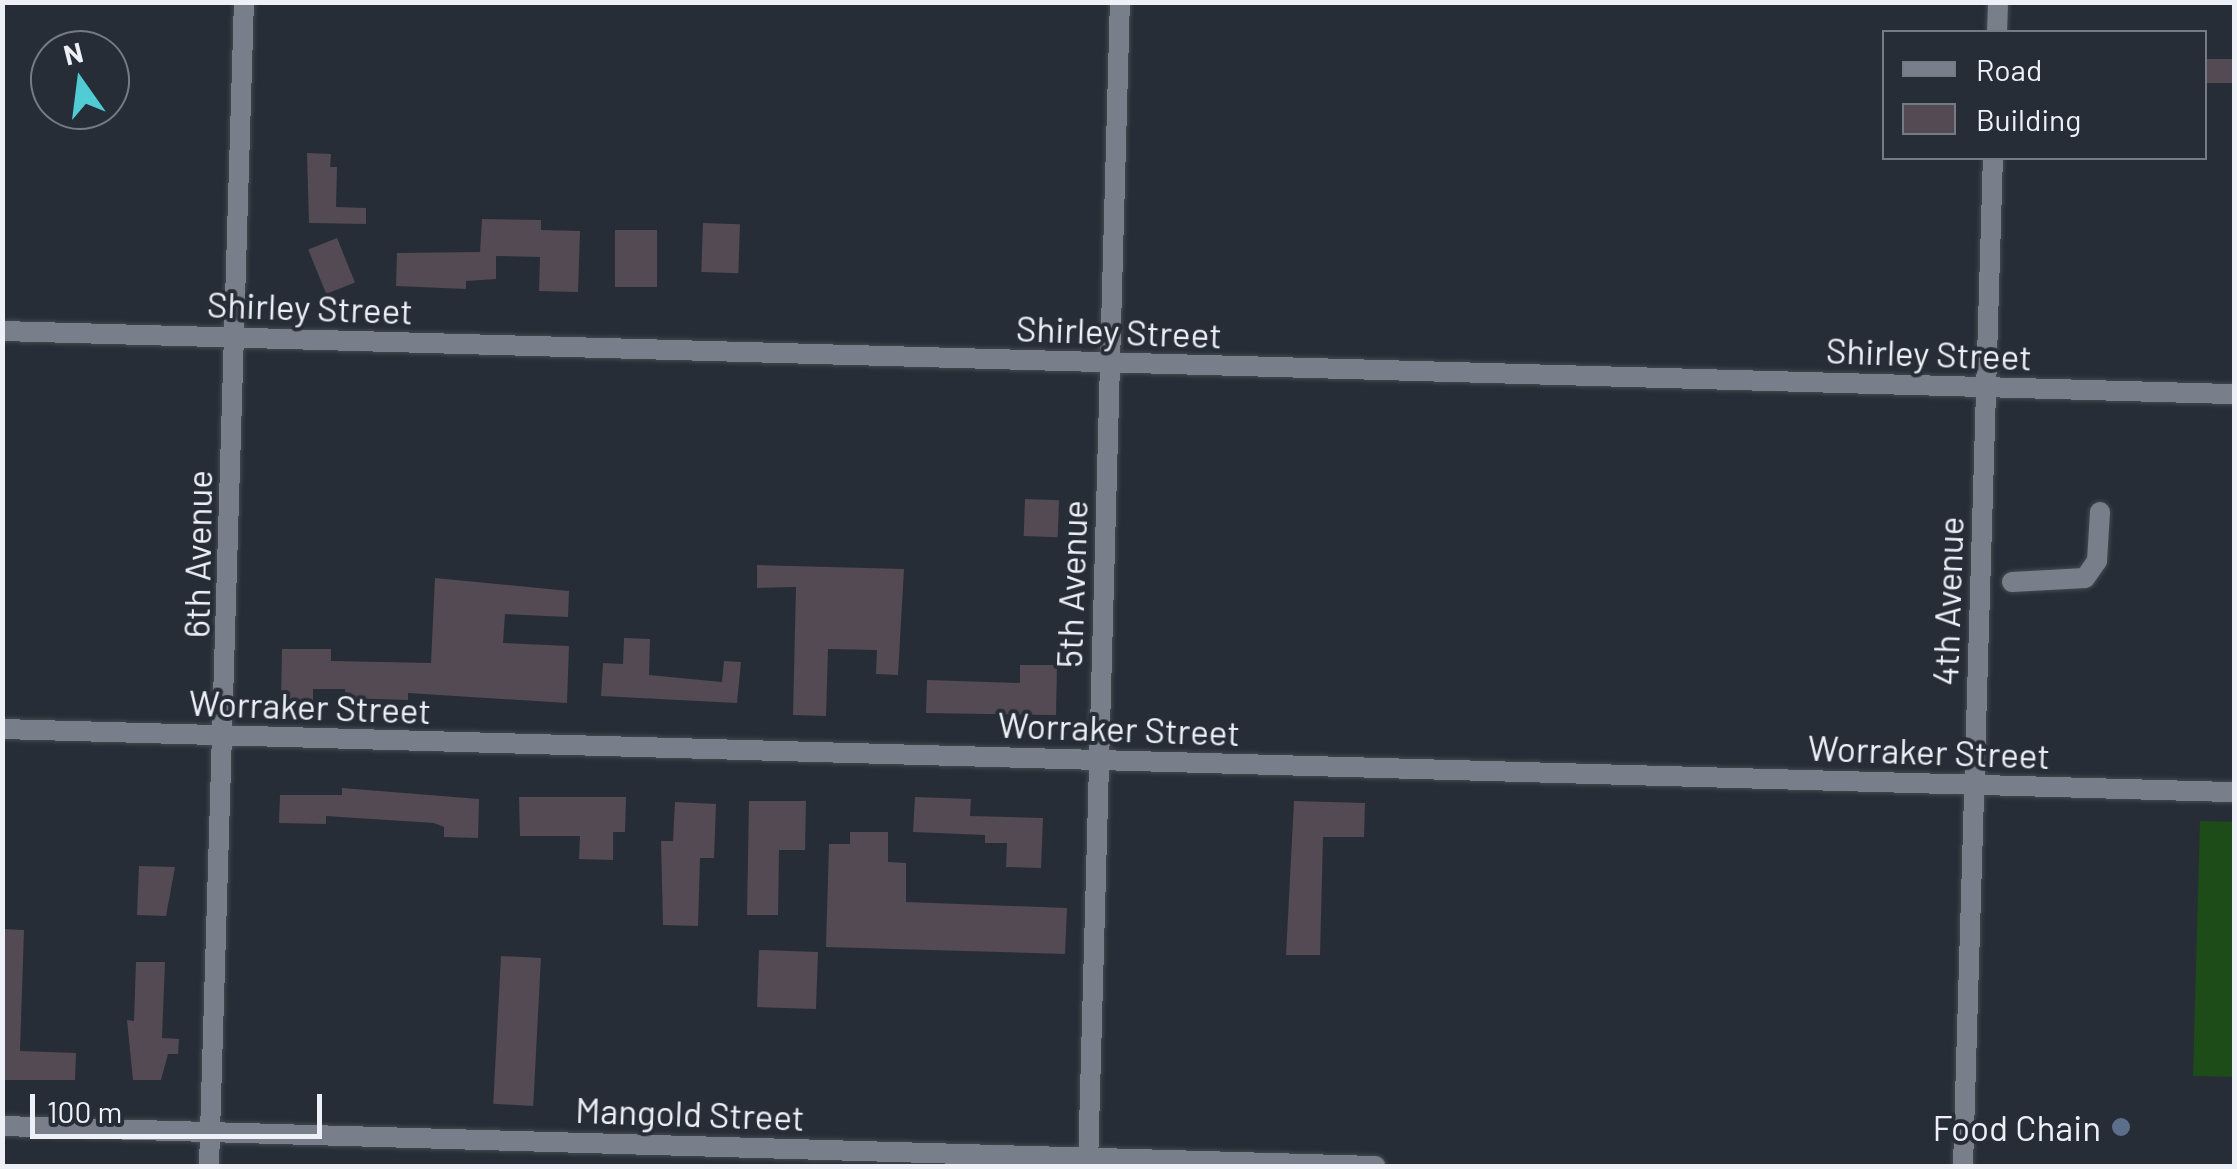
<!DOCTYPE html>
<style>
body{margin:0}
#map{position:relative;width:2237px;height:1169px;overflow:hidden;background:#272d36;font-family:Barlow,sans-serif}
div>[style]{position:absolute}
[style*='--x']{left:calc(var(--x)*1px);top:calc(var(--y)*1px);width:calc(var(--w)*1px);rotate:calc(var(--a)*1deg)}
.green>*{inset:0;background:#1d4c18}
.building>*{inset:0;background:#534a53;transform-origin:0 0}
.roads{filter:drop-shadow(0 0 2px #454a51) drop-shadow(0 0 2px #454a51)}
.minor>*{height:20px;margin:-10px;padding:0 10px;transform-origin:10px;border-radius:10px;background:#787f8a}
.dots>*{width:28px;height:28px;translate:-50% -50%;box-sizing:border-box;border:5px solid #272d36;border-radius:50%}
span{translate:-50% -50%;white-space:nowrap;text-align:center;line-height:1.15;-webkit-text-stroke:8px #272d36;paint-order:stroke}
.street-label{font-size:35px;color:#edf0f7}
.poi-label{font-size:35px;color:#edf0f7}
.right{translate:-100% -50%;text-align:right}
.frame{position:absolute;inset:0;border:5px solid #edf0f7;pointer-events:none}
.legend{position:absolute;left:1882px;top:30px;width:325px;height:130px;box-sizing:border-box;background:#272d36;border:2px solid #767b83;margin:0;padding:12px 18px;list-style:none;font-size:30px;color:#edf0f7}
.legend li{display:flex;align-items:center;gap:20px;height:50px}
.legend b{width:50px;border:2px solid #767b83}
.north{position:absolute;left:30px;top:30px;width:100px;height:100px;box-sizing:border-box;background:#272d36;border:2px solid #767b83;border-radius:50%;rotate:346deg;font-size:28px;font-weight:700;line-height:40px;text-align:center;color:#edf0f7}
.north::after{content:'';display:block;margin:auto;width:35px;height:45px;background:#51ccd5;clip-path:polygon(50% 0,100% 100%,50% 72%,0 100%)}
.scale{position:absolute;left:30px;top:1094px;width:292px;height:45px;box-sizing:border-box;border:5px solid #edf0f7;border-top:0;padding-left:12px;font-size:30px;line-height:35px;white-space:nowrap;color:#edf0f7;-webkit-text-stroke:8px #272d36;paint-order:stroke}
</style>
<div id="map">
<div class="green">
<div style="clip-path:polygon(2200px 821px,2234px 822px,2234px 1077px,2193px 1076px)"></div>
</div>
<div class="building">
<div style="left:2204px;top:59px;width:30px;height:24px"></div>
<div style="clip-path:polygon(307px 153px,331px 154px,330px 167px,337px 167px,336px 207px,366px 208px,366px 224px,309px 223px)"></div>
<div style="clip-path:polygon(482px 219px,541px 220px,541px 230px,580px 231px,578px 292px,539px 291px,540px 257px,496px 256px,496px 279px,466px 281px,466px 289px,396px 286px,397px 253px,480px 252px)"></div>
<div style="left:703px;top:223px;width:37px;height:49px;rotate:2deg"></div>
<div style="left:615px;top:230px;width:42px;height:57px"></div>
<div style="left:337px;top:238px;width:48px;height:31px;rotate:68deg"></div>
<div style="left:1025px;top:499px;width:34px;height:37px;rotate:2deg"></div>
<div style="clip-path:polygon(757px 565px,904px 569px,898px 675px,876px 674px,877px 650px,828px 649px,826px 716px,793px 715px,796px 587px,757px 588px)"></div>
<div style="clip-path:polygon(435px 578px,569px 591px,568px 617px,505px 614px,503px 643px,569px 646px,567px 703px,408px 693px,408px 700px,345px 698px,345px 689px,313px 689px,313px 702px,281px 701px,282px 649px,331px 649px,331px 661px,431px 663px)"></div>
<div style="clip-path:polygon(624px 638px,650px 639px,649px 675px,722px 682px,724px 661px,741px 662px,737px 703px,601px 696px,603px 663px,623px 664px)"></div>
<div style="clip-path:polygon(1020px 665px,1057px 665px,1056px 715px,926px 713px,927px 680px,1020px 683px)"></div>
<div style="clip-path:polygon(342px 788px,479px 799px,478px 838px,444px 837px,444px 827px,434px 823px,326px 816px,326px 824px,279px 823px,280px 795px,342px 795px)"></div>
<div style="clip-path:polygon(519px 797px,626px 797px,625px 832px,613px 832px,613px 860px,579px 859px,580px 836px,520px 836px)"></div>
<div style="clip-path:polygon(915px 797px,971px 799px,970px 816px,1043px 818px,1041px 868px,1006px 867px,1007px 843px,985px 843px,985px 835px,913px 832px)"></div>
<div style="clip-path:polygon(749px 801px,806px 801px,805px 850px,779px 850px,778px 915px,747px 915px)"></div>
<div style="clip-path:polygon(1294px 801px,1365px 803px,1364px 837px,1323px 837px,1320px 955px,1286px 955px)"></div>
<div style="clip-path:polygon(675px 802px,716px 804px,714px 858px,700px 858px,698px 926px,663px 925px,661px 841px,673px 841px)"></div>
<div style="clip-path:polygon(850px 832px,888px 832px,888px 862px,906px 863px,906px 902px,1067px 908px,1065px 954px,826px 947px,829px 844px,850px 844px)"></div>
<div style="clip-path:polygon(139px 866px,175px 867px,166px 916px,137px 915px)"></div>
<div style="clip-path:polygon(2px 929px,24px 930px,20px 1051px,76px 1053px,75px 1080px,2px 1080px)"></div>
<div style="left:759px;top:950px;width:59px;height:57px;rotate:2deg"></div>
<div style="left:501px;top:956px;width:40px;height:148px;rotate:3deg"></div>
<div style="clip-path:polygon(136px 962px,165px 962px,162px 1038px,179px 1039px,178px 1054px,168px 1054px,161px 1080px,133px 1080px,127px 1020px,134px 1021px)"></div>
</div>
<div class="roads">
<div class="minor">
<div style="--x:1997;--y:32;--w:30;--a:-88"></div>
<div style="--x:2;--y:331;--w:2233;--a:1.62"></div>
<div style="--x:2012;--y:582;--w:73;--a:-3.1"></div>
<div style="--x:2085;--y:578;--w:21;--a:-55"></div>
<div style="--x:2097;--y:561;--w:49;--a:-86.5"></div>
<div style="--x:2;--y:729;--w:2233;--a:1.62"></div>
<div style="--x:2;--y:1126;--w:1374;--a:1.67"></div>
<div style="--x:209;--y:1166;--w:1165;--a:-88.28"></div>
<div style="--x:1088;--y:1166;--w:1164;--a:-88.43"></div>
<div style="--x:1963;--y:1166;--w:1008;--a:-88.3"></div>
</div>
</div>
<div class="dots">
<div style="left:2121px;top:1127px;background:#5c6f8a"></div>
</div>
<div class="street-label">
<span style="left:310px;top:307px;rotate:2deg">Shirley Street</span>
<span style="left:1119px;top:331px;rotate:2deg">Shirley Street</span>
<span style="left:1929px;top:353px;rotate:2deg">Shirley Street</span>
<span style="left:197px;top:554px;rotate:-89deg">6th Avenue</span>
<span style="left:1071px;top:584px;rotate:-88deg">5th Avenue</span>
<span style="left:1947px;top:601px;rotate:-88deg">4th Avenue</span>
<span style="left:310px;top:706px;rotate:2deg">Worraker Street</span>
<span style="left:1119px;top:728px;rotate:2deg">Worraker Street</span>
<span style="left:1929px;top:751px;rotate:2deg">Worraker Street</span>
<span style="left:690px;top:1113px;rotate:2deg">Mangold Street</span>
</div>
<div class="poi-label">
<span class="right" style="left:2101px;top:1127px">Food Chain</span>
</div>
<div class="frame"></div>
<ul class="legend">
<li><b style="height:12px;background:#787f8a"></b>Road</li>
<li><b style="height:28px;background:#534a53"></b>Building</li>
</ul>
<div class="north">N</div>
<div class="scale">100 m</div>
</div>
